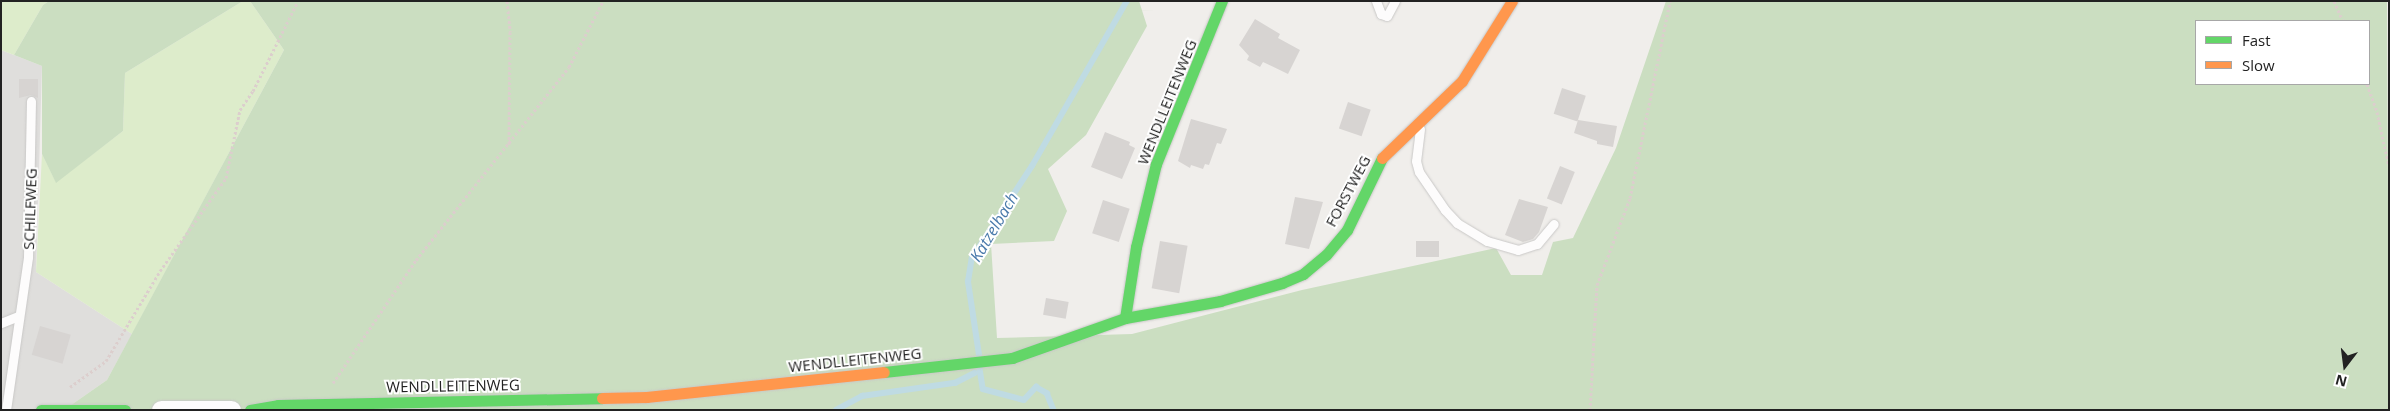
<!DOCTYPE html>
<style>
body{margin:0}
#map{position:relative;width:2390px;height:411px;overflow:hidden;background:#f0eeeb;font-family:"Open Sans",sans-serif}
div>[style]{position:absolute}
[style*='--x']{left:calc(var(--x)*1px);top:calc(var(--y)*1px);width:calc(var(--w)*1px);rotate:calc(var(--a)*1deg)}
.residential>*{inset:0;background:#dfdedc}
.grass>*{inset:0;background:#ddeccb}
.forest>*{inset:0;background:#cbdec1}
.stream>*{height:5.5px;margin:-2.75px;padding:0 2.75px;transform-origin:2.75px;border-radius:2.75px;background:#bfdbe3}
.building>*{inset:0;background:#d7d4d2;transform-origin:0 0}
.path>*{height:3px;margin-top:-1.5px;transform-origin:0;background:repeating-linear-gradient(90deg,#dccecd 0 2.5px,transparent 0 5px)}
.roads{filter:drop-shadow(0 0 1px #c9c8c7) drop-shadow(0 0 1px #c9c8c7)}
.lane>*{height:9px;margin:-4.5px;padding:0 4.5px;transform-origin:4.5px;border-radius:4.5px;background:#fdfcfc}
.street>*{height:19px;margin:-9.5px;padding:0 9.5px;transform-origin:9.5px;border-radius:9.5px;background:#fdfcfc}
.fast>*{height:11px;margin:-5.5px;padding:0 5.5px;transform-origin:5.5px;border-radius:5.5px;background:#63d668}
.slow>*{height:11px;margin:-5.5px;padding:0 5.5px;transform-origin:5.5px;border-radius:5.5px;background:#ff974d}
span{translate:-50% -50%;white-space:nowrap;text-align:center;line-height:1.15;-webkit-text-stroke:4px #fff;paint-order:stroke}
.street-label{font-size:15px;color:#222}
.water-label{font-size:16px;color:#4a7aab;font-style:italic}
.frame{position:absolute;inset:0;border:2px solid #222;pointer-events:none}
.legend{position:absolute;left:2195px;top:20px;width:175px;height:65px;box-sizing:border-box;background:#fff;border:1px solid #a7a7a7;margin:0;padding:6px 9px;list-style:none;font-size:15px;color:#222}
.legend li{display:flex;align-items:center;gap:10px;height:25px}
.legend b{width:25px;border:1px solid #a7a7a7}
.north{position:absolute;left:2320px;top:341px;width:50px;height:50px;-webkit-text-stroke:4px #fff;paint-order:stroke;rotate:195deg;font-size:14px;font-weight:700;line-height:20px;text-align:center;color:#222}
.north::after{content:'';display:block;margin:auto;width:18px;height:22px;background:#222;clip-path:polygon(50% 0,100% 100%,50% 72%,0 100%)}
</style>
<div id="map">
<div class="residential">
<div style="clip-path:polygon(1px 50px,42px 66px,36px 272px,132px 334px,107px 380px,64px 410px,1px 410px)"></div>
</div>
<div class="grass">
<div style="clip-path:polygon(1px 1px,49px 1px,43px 5px,14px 55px,1px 50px)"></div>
<div style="clip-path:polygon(243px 1px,250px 1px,284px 50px,132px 334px,36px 272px,42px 154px,56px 182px,123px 131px,125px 73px)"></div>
</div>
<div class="forest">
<div style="clip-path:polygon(49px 1px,243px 1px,125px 73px,123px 131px,56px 183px,42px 154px,42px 66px,14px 55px,43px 5px)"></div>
<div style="clip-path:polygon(evenodd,250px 1px,1139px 1px,1147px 26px,1086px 135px,1048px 169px,1067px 211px,1054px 241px,991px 244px,997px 338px,1132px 334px,1302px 290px,1496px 248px,1511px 275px,1542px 275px,1553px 242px,1573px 238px,1616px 148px,1666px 1px,2387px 1px,2389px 410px,64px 410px,107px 380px,284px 50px,250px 1px,2196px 21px,2369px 21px,2369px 84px,2196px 84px,2196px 21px)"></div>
</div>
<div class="stream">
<div style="--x:979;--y:355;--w:74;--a:-98.6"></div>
<div style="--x:968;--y:282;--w:24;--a:-81"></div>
<div style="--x:972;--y:258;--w:110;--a:-56.9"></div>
<div style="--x:1032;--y:166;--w:190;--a:-60.1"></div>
<div style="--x:980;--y:369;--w:20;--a:81"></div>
<div style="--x:983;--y:389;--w:42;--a:15"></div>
<div style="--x:1024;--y:400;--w:18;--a:-47"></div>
<div style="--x:1036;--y:387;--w:13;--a:29"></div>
<div style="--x:1047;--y:393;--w:18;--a:68"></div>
<div style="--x:836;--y:410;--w:30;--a:-28"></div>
<div style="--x:862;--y:396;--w:94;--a:-8"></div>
<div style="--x:955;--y:383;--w:22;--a:-27"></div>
</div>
<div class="building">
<div style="clip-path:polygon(1255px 19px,1280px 34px,1278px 38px,1300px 50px,1288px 74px,1263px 62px,1260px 67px,1247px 60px,1249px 56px,1239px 45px)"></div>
<div style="clip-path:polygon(19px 79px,38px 79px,38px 98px,31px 95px,19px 98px)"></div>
<div style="left:1562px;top:88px;width:25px;height:27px;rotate:18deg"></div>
<div style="left:1348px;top:102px;width:24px;height:28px;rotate:19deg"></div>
<div style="clip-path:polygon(1191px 119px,1227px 129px,1221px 144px,1217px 143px,1209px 165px,1205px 164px,1203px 169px,1191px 165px,1190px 168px,1178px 161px)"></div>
<div style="clip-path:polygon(1578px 120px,1617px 126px,1613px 147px,1597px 144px,1597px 141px,1574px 133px)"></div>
<div style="clip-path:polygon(1105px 132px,1130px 142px,1129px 145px,1135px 148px,1122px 179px,1091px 167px)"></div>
<div style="left:1560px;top:166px;width:16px;height:35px;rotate:22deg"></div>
<div style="clip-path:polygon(1295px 197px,1323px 202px,1309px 249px,1285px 244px)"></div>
<div style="clip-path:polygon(1519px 199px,1548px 207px,1539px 232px,1533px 239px,1523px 242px,1505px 235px)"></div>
<div style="left:1103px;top:200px;width:28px;height:35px;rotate:18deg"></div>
<div style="left:1160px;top:241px;width:28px;height:48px;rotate:10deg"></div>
<div style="left:1416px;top:241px;width:23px;height:16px"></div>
<div style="left:1046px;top:298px;width:23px;height:17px;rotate:10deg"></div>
<div style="left:40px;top:326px;width:32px;height:30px;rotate:16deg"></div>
</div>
<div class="path">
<div style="--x:507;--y:1;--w:31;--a:84"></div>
<div style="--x:510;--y:32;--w:113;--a:90.5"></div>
<div style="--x:2334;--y:1;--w:22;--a:66"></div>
<div style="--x:2367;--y:84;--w:30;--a:70"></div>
<div style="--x:2377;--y:112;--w:56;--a:77.7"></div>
<div style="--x:333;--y:383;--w:148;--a:-56"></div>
<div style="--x:416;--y:260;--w:246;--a:-51.6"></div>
<div style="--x:569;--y:67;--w:74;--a:-62.7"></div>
<div style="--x:70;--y:387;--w:44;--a:-35.8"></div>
<div style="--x:106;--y:361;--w:105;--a:-59"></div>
<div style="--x:160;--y:271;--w:114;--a:-54.6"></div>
<div style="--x:226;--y:178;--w:69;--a:-78.4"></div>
<div style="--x:240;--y:110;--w:23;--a:-56"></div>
<div style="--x:253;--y:91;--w:101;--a:-63.4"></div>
<div style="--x:1590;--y:410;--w:125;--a:-86.8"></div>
<div style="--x:1597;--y:285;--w:93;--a:-69.2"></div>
<div style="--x:1630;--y:198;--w:201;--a:-78.5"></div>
</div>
<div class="roads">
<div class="lane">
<div style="--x:1376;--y:1;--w:14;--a:69"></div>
<div style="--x:1381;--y:14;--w:6;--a:18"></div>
<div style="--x:1387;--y:16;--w:17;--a:-62"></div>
<div style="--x:1420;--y:129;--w:32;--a:97"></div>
<div style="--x:1416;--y:161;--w:11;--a:75"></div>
<div style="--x:1419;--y:172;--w:46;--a:55.6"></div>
<div style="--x:1445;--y:210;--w:18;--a:47"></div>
<div style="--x:1457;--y:223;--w:35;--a:31"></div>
<div style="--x:1487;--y:241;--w:32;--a:16"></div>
<div style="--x:1518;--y:250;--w:20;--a:-18"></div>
<div style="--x:1537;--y:244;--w:26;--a:-50"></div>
<div style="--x:1;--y:323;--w:18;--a:-22"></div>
<div style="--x:6;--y:410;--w:155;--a:-81.8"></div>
<div style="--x:28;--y:257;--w:156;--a:-88.9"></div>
</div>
<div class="street">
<div style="--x:161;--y:410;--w:70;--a:0"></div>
</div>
<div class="fast">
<div style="--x:1125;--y:318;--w:72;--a:-81.2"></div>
<div style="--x:1136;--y:247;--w:85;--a:-76.5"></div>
<div style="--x:1156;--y:164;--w:176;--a:-68"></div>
<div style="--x:884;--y:372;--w:129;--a:-6.2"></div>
<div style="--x:1012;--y:358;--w:120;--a:-19.5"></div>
<div style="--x:1125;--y:318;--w:97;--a:-10.1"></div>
<div style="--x:1220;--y:301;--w:65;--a:-16.2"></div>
<div style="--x:1282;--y:283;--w:23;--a:-23"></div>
<div style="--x:1303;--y:274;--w:30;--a:-40"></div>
<div style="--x:1326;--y:255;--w:33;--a:-50"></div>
<div style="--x:1347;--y:230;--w:80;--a:-64.1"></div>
<div style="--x:41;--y:410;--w:84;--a:0"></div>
<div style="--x:250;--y:410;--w:28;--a:-10"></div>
<div style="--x:278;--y:405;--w:324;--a:-1.2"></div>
</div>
<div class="slow">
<div style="--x:1382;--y:158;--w:111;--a:-43.9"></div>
<div style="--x:1462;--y:81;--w:94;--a:-58"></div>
<div style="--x:602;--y:398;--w:45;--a:-1.3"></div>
<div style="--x:647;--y:397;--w:238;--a:-6"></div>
</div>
</div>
<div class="street-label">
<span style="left:1167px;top:102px;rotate:-68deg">WENDLLEITENWEG</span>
<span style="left:1348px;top:191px;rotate:-62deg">FORSTWEG</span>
<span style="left:30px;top:209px;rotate:-88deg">SCHILFWEG</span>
<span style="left:855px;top:360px;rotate:-6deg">WENDLLEITENWEG</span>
<span style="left:453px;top:386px;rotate:-1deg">WENDLLEITENWEG</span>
</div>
<div class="water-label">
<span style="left:994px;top:227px;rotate:-59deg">Katzelbach</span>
</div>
<div class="frame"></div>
<ul class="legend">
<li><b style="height:6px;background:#63d668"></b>Fast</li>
<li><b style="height:6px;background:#ff974d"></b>Slow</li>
</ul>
<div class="north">N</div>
</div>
